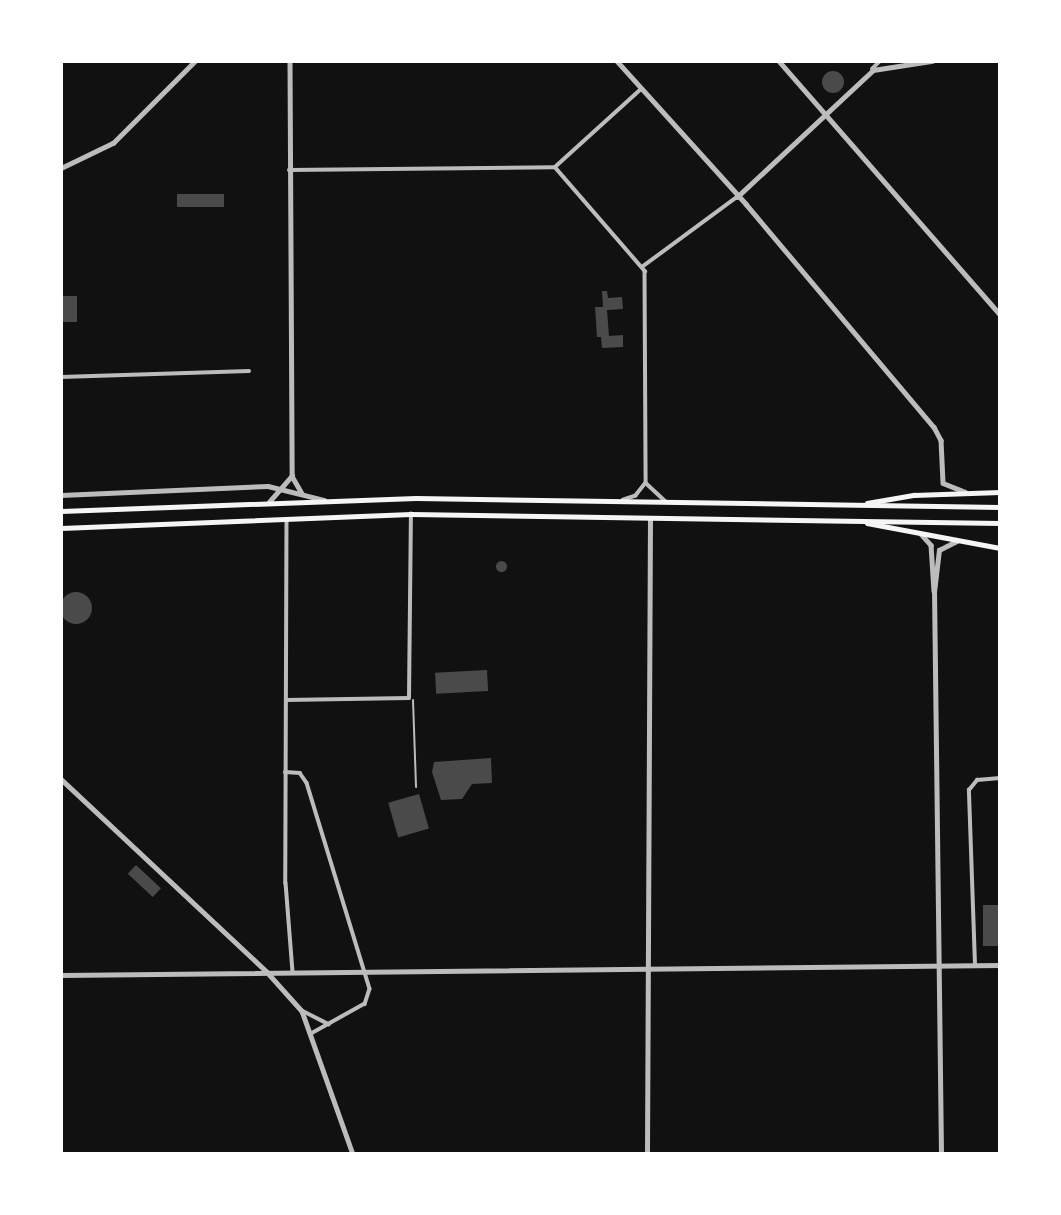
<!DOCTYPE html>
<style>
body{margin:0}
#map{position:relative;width:1061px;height:1215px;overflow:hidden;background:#111;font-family:Inter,sans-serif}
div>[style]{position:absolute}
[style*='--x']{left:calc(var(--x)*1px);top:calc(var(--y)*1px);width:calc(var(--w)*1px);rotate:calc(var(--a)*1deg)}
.building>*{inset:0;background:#4a4a4a;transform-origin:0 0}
.round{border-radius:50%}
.service>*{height:2px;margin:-1px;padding:0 1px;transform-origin:1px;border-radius:1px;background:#bcbcbc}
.minor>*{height:3.5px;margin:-1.75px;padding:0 1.75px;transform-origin:1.75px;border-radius:1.75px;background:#bcbcbc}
.tertiary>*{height:4.5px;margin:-2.25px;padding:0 2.25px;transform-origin:2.25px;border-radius:2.25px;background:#bcbcbc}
.secondary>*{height:4.5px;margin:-2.25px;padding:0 2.25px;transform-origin:2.25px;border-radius:2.25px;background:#f5f5f5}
.primary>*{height:5px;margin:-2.5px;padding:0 2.5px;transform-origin:2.5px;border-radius:2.5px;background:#f5f5f5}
span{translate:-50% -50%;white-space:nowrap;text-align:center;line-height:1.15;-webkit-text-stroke:7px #fff;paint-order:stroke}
.frame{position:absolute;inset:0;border:63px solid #fff;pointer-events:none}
</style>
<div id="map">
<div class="building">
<div class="round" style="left:822px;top:71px;width:22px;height:22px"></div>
<div style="left:224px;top:194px;width:13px;height:47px;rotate:90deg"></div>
<div style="clip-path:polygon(602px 291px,607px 291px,608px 298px,622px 297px,623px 309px,607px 310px,609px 336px,623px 335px,623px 347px,602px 348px,601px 337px,597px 337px,595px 307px,603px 307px)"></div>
<div style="left:61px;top:296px;width:16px;height:26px"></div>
<div class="round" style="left:495.5px;top:560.5px;width:11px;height:11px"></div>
<div class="round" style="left:60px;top:592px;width:32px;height:32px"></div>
<div style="left:487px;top:670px;width:21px;height:52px;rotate:87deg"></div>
<div style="clip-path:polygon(491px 758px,492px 783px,472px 784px,462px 799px,441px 800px,432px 772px,434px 762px)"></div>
<div style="left:419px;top:794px;width:36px;height:32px;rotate:74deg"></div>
<div style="left:136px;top:865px;width:34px;height:12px;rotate:43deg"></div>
<div style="left:1000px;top:905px;width:41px;height:17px;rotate:90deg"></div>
</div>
<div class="service">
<div style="--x:413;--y:700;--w:87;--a:88"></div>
</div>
<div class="minor">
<div style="--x:872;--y:69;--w:11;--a:-45"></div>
<div style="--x:555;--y:167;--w:138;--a:49.1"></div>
<div style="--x:645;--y:271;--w:212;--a:89.7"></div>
<div style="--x:646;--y:483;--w:16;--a:128"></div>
<div style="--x:636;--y:496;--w:13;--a:162"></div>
<div style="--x:289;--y:170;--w:266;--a:-0.6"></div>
<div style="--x:555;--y:167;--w:116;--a:-42.2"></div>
<div style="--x:642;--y:267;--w:118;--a:-36.4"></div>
<div style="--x:61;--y:377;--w:188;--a:-1.8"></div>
<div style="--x:646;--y:483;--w:26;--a:43"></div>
<div style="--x:287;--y:519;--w:364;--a:90.2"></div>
<div style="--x:286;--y:883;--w:88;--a:85.5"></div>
<div style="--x:286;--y:700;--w:123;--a:-0.9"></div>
<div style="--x:409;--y:698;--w:184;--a:-89.4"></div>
<div style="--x:285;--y:772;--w:15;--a:4"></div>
<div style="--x:300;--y:773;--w:12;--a:55"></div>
<div style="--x:307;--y:783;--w:215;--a:73"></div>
<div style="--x:370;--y:989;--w:16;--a:108"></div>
<div style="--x:365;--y:1004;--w:62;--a:150.9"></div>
<div style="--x:975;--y:965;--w:175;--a:-92"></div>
<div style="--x:969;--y:790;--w:13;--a:-51"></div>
<div style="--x:977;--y:780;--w:23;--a:-5"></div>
<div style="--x:303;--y:1011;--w:29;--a:27"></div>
</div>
<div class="tertiary">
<div style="--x:290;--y:61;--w:415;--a:89.7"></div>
<div style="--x:292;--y:476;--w:20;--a:60"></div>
<div style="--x:617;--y:61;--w:193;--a:47.9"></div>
<div style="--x:746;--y:204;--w:292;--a:49.9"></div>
<div style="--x:934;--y:427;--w:15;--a:62"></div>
<div style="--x:941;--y:440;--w:43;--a:87.3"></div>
<div style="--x:943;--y:483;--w:24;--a:22"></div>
<div style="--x:779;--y:61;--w:336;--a:48.9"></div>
<div style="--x:61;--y:168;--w:58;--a:-25.7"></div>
<div style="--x:113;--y:143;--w:116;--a:-45"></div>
<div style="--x:737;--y:197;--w:186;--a:-43"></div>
<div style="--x:873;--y:70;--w:60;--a:-8.7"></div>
<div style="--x:61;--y:495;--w:207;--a:-2.5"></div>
<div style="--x:268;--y:486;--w:58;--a:14"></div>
<div style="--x:269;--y:502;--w:35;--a:-49"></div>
<div style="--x:921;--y:534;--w:15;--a:48"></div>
<div style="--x:931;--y:545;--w:46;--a:86.3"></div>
<div style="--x:61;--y:779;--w:282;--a:43.1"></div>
<div style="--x:267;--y:972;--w:52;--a:48.1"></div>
<div style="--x:302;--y:1011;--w:152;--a:70.4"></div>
<div style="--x:61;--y:975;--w:939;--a:-0.61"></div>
<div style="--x:647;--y:1154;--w:633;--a:-89.73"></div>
<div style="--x:941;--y:1154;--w:562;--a:-90.71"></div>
<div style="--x:934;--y:592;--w:42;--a:-83.2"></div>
<div style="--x:939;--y:550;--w:20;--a:-27"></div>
</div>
<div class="secondary">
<div style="--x:867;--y:503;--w:48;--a:-9.7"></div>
<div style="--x:914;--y:495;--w:86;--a:-2"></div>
<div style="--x:867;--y:523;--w:135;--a:10.6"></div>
</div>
<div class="primary">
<div style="--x:61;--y:511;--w:355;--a:-2.1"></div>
<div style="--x:416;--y:498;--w:584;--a:0.88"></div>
<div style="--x:61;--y:528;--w:350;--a:-2.3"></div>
<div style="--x:411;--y:514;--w:589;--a:0.88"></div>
</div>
<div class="frame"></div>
</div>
